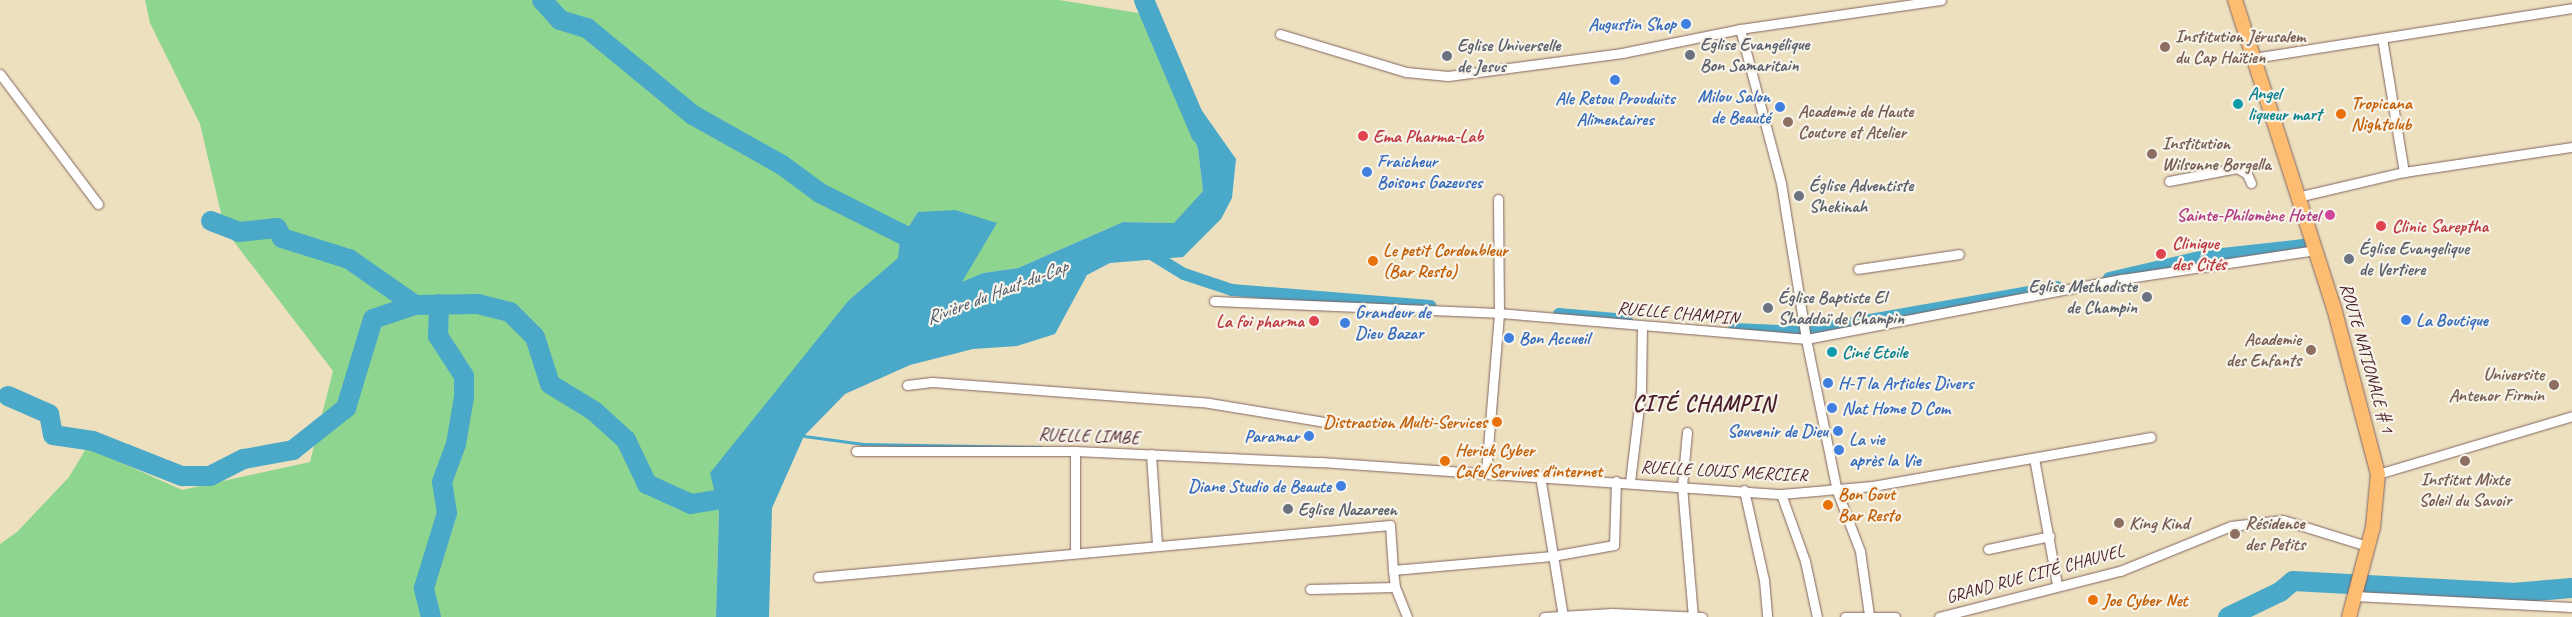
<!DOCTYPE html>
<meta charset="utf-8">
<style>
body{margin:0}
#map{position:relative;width:2572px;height:617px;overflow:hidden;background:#ece0bf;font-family:Caveat,sans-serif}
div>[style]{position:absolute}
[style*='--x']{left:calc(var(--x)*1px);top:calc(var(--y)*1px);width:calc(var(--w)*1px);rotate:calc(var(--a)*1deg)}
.green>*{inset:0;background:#8ed58f}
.water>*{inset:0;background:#4aa8c9}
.stream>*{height:3px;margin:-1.5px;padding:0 1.5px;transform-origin:1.5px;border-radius:1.5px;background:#4aa8c9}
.canal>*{height:12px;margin:-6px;padding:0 6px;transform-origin:6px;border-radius:6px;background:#4aa8c9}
.river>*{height:20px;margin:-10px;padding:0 10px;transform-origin:10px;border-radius:10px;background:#4aa8c9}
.roads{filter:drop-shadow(0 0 1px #83635f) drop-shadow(0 0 1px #83635f)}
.street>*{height:9px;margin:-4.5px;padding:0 4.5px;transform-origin:4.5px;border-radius:4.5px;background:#fff}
.primary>*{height:14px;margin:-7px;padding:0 7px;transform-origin:7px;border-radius:7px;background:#febc70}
.dots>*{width:14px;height:14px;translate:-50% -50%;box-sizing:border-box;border:2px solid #f7f3e8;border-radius:50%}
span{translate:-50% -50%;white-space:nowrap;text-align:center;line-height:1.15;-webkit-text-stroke:4.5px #f7f3e8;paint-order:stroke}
.shop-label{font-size:18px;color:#366cbe;font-weight:700}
.right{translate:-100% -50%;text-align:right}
.left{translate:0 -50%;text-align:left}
.education-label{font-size:18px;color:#785e54;font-weight:700}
.worship-label{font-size:18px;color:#5b616d;font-weight:700}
.culture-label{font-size:18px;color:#0d838f;font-weight:700}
.food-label{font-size:18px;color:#c56008;font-weight:700}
.health-label{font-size:18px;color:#be3a42;font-weight:700}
.hotel-label{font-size:18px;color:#b23c85;font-weight:700}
.street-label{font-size:18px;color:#4a1f2b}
.water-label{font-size:19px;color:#4a566a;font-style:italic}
.district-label{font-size:22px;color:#4a1f2b;font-weight:700;letter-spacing:1px}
</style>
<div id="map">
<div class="green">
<div style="clip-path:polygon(145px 0,1059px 0,1138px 13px,1154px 29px,1198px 149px,1203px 191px,1175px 223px,1123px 222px,1018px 268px,983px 273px,961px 283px,918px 212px,900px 240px,899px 258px,849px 300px,719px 511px,716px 617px,0 617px,0 544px,17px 532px,69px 477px,87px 447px,182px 490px,310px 462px,333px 371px,225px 230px,200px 124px,150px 23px)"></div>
</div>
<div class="water">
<div style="clip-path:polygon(1198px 105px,1236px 159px,1232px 198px,1221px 219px,1183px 257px,1110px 263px,1087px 275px,1055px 334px,1017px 346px,973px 349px,910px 365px,845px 394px,804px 436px,772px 508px,769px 617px,716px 617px,719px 511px,710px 473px,849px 300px,898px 258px,900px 240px,918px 212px,955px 210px,997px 223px,962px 282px,983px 273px,1018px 268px,1123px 222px,1174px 223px,1203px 191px,1198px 149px,1184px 112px)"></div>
</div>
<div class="stream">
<div style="--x:804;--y:436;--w:60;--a:7.7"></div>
<div style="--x:863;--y:444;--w:178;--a:1"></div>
</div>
<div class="canal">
<div style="--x:1143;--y:249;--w:48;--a:31.4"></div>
<div style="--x:1184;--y:274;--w:51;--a:18.4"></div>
<div style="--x:1232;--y:290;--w:199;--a:4.6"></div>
<div style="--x:2109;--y:278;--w:98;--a:-13"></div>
<div style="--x:2204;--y:256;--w:100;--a:-6.3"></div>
<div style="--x:1559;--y:314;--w:68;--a:5"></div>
<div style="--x:1734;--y:329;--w:68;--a:2.5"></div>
<div style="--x:1802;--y:332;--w:259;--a:-10"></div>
</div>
<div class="river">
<div style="--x:542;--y:0;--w:27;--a:48"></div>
<div style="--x:560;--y:20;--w:28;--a:17"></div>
<div style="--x:587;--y:28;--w:137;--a:39.4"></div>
<div style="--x:693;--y:115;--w:102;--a:29.3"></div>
<div style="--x:782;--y:165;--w:47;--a:36.4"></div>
<div style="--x:820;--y:193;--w:121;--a:26.6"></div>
<div style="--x:1144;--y:0;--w:146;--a:67"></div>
<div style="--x:211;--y:221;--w:30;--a:21"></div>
<div style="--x:239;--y:232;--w:38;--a:-6"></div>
<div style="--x:277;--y:228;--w:11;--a:63"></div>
<div style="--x:282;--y:238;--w:70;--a:17.4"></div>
<div style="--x:349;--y:259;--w:80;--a:34.9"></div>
<div style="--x:8;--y:396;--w:45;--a:23.7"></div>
<div style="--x:49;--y:414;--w:21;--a:79"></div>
<div style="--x:53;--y:435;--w:40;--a:8.5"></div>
<div style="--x:93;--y:441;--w:96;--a:21.5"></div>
<div style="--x:182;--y:476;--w:28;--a:0"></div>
<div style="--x:210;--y:476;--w:38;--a:-27"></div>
<div style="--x:244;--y:459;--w:50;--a:-10.4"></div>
<div style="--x:293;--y:450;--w:68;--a:-38.4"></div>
<div style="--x:346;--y:408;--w:93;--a:-73.1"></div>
<div style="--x:373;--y:319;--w:44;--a:-18.4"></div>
<div style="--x:415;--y:305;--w:63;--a:-0.9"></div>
<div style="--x:478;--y:304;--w:33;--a:14"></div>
<div style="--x:510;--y:312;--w:35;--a:45"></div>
<div style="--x:535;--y:337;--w:49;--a:72.3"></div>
<div style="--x:550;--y:384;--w:52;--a:31.5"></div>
<div style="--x:594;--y:411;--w:43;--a:42.2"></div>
<div style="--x:626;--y:440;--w:49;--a:64.5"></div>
<div style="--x:647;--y:484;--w:48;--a:24.4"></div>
<div style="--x:691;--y:504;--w:51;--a:-9.1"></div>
<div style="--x:431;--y:617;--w:30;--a:-104"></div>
<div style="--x:424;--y:588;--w:78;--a:-73"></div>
<div style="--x:447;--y:513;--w:31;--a:-99"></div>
<div style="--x:442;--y:482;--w:40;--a:-69.8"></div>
<div style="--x:456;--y:444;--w:48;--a:-80.3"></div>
<div style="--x:464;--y:397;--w:21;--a:-90"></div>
<div style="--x:464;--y:376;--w:48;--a:-123"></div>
<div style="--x:438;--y:336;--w:32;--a:-88"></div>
<div style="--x:2228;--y:617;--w:58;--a:-25.7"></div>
<div style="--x:2280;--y:592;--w:17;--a:-40"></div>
<div style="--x:2293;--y:581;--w:219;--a:3.1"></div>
<div style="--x:2512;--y:593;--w:60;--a:-4.8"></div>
</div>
<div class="roads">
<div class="street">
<div style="--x:1740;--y:29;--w:159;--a:75.1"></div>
<div style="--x:1781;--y:183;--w:158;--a:80.9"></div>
<div style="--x:1806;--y:339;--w:155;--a:78.5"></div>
<div style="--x:1837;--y:491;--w:64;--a:69"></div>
<div style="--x:1860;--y:551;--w:65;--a:82"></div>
<div style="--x:1280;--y:34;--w:132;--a:16.8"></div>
<div style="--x:1406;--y:72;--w:42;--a:5.4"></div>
<div style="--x:1448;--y:76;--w:176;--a:-7.5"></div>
<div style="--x:1622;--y:53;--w:120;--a:-11.5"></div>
<div style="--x:1740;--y:29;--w:203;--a:-8.2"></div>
<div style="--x:2382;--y:38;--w:136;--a:80.7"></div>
<div style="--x:2253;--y:58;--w:323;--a:-8.9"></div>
<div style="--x:0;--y:74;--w:163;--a:53"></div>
<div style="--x:2169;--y:181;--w:69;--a:-10.8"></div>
<div style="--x:2237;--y:168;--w:12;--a:31"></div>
<div style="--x:2247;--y:174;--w:10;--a:66"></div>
<div style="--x:2297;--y:197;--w:110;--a:-13.2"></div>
<div style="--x:2404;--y:172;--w:170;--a:-8.5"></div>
<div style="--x:1858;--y:269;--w:102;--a:-8.4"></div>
<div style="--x:1214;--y:301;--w:285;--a:2.4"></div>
<div style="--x:1499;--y:313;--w:308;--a:4.8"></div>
<div style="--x:1806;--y:339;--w:322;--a:-10.8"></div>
<div style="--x:2122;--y:279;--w:195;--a:-8.5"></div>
<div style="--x:907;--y:385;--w:25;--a:-7"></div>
<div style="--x:932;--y:382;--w:278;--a:4.3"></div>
<div style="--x:1209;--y:403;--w:118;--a:9.3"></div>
<div style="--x:1687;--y:432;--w:54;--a:95.3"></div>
<div style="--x:1682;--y:486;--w:131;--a:85.2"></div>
<div style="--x:856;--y:451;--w:219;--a:0"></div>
<div style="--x:1075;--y:451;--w:246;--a:2.6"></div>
<div style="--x:1321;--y:462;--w:461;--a:4"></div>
<div style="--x:1781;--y:494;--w:92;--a:-5"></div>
<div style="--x:1873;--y:486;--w:282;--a:-10"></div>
<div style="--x:1075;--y:451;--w:101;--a:90"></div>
<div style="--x:1151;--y:454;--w:90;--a:86.2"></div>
<div style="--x:2034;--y:458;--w:129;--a:79.7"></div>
<div style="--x:1486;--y:472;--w:160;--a:-85.3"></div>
<div style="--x:1499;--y:313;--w:114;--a:-90.5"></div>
<div style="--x:2378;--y:474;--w:202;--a:-16.6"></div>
<div style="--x:1540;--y:476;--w:143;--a:80.7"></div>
<div style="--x:1630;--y:482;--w:93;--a:-83.2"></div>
<div style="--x:1641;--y:390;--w:63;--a:-89.1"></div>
<div style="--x:1744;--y:490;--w:92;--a:77.5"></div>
<div style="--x:1764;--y:580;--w:37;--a:85"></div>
<div style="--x:1781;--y:494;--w:71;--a:70.3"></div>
<div style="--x:1805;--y:561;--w:57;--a:77.9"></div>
<div style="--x:1988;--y:549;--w:63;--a:-11.8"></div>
<div style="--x:818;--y:577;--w:574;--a:-5.19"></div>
<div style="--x:1390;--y:525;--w:45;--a:86.2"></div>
<div style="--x:1393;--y:570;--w:160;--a:-5"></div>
<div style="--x:1552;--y:556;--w:63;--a:-10.1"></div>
<div style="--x:1614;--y:545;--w:64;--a:-88.2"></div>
<div style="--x:1395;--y:587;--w:32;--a:68"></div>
<div style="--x:1310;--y:589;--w:85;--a:-1.3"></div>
<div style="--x:1395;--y:587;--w:17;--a:-97"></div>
<div style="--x:2354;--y:596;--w:218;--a:2.9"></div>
<div style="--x:1544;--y:617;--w:68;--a:-3.4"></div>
<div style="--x:1612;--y:613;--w:90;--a:2.5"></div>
<div style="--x:1845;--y:617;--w:50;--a:0"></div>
<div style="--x:1939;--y:617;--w:187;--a:-14.3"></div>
<div style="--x:2120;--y:571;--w:120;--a:-22.1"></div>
<div style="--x:2231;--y:526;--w:52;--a:-6.6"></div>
<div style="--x:2283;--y:520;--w:88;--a:17.2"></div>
</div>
<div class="primary">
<div style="--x:2235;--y:0;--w:324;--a:72.2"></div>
<div style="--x:2334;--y:308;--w:172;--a:75.2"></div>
<div style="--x:2378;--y:474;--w:53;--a:95.4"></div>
<div style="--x:2373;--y:527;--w:93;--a:104.9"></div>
</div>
</div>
<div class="dots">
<div style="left:1686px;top:24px;background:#3f7fe0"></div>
<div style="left:2165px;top:47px;background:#8d6e63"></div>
<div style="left:1690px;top:55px;background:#6b7280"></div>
<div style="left:1447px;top:56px;background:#6b7280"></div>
<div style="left:1615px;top:80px;background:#3f7fe0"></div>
<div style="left:2238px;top:104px;background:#0f9aa8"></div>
<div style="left:1780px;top:107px;background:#3f7fe0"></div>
<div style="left:2341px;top:114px;background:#e8710a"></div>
<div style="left:1788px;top:122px;background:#8d6e63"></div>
<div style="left:1363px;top:136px;background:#e0444e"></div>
<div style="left:2152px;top:154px;background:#8d6e63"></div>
<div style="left:1367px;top:172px;background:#3f7fe0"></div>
<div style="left:1799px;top:196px;background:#6b7280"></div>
<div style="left:2330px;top:215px;background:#d1479c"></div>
<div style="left:2381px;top:226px;background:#e0444e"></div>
<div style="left:2161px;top:254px;background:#e0444e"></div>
<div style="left:2349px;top:259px;background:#6b7280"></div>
<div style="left:1373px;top:261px;background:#e8710a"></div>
<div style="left:2147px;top:297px;background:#6b7280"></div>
<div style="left:1768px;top:308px;background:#6b7280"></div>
<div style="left:2406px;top:320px;background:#3f7fe0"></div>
<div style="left:1314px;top:321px;background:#e0444e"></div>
<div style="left:1345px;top:323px;background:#3f7fe0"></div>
<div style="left:1509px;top:338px;background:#3f7fe0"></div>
<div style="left:2311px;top:350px;background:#8d6e63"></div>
<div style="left:1832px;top:352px;background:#0f9aa8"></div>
<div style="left:1828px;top:383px;background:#3f7fe0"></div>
<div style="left:2554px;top:385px;background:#8d6e63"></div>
<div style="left:1832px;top:408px;background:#3f7fe0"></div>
<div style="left:1497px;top:422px;background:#e8710a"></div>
<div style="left:1838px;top:431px;background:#3f7fe0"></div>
<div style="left:1309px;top:436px;background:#3f7fe0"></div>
<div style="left:1839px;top:450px;background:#3f7fe0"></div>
<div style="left:1445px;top:461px;background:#e8710a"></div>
<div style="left:2465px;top:461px;background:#8d6e63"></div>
<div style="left:1341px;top:486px;background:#3f7fe0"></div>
<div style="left:1828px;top:505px;background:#e8710a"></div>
<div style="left:1288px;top:509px;background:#6b7280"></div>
<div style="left:2119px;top:523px;background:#8d6e63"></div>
<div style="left:2235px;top:534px;background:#8d6e63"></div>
<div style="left:2093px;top:600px;background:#e8710a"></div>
</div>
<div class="shop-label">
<span class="right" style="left:1676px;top:24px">Augustin Shop</span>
<span class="right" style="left:1770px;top:107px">Milou Salon<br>de Beauté</span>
<span style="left:1615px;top:109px">Ale Retou Prouduits<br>Alimentaires</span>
<span class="left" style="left:1377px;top:172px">Fraicheur<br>Boisons Gazeuses</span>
<span class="left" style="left:1355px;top:323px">Grandeur de<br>Dieu Bazar</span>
<span class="left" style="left:2416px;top:320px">La Boutique</span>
<span class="left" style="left:1519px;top:338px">Bon Accueil</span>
<span class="left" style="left:1838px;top:383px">H-T la Articles Divers</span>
<span class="left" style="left:1842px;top:408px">Nat Home D Com</span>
<span class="right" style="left:1828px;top:431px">Souvenir de Dieu</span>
<span class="right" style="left:1299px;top:436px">Paramar</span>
<span class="left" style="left:1849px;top:450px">La vie<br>après la Vie</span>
<span class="right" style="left:1331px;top:486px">Diane Studio de Beaute</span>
</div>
<div class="education-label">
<span class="left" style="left:2175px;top:47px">Institution Jérusalem<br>du Cap Haïtien</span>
<span class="left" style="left:1798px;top:122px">Academie de Haute<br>Couture et Atelier</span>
<span class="left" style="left:2162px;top:154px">Institution<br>Wilsonne Borgella</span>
<span class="right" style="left:2301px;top:350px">Academie<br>des Enfants</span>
<span class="right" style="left:2544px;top:385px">Universite<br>Antenor Firmin</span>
<span style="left:2465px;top:490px">Institut Mixte<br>Soleil du Savoir</span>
<span class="left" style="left:2129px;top:523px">King Kind</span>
<span class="left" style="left:2245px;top:534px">Résidence<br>des Petits</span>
</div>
<div class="worship-label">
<span class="left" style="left:1700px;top:55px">Eglise Evangélique<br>Bon Samaritain</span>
<span class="left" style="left:1457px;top:56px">Eglise Universelle<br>de Jesus</span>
<span class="left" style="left:1809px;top:196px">Église Adventiste<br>Shekinah</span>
<span class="left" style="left:2359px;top:259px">Église Evangelique<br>de Vertiere</span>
<span class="right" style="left:2137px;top:297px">Eglise Methodiste<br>de Champin</span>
<span class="left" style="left:1778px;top:308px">Église Baptiste El<br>Shaddaï de Champin</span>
<span class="left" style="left:1298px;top:509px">Eglise Nazareen</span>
</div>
<div class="culture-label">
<span class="left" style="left:2248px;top:104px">Angel<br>liqueur mart</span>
<span class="left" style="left:1842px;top:352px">Ciné Etoile</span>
</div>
<div class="food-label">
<span class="left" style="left:2351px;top:114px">Tropicana<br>Nightclub</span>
<span class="left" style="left:1383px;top:261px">Le petit Cordonbleur<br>(Bar Resto)</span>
<span class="right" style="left:1487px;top:422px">Distraction Multi-Services</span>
<span class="left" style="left:1455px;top:461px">Herick Cyber<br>Cafe/Servives d'internet</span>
<span class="left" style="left:1838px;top:505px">Bon Gout<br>Bar Resto</span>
<span class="left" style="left:2103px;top:600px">Joe Cyber Net</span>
</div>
<div class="health-label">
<span class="left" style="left:1373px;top:136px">Ema Pharma-Lab</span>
<span class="left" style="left:2392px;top:226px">Clinic Sareptha</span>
<span class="left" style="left:2172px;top:254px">Clinique<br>des Cités</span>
<span class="right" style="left:1304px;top:321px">La foi pharma</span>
</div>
<div class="hotel-label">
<span class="right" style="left:2320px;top:215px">Sainte-Philomène Hotel</span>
</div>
<div class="street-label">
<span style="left:1678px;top:313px;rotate:5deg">RUELLE CHAMPIN</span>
<span style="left:2367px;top:358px;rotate:74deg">ROUTE NATIONALE # 1</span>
<span style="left:1089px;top:436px;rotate:2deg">RUELLE LIMBE</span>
<span style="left:1724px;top:471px;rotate:3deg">RUELLE LOUIS MERCIER</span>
<span style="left:2035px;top:574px;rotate:-15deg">GRAND RUE CITÉ CHAUVEL</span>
</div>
<div class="water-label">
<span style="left:997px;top:293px;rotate:-21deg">Rivière du Haut-du-Cap</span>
</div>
<div class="district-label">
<span style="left:1704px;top:405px">CITÉ CHAMPIN</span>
</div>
</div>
